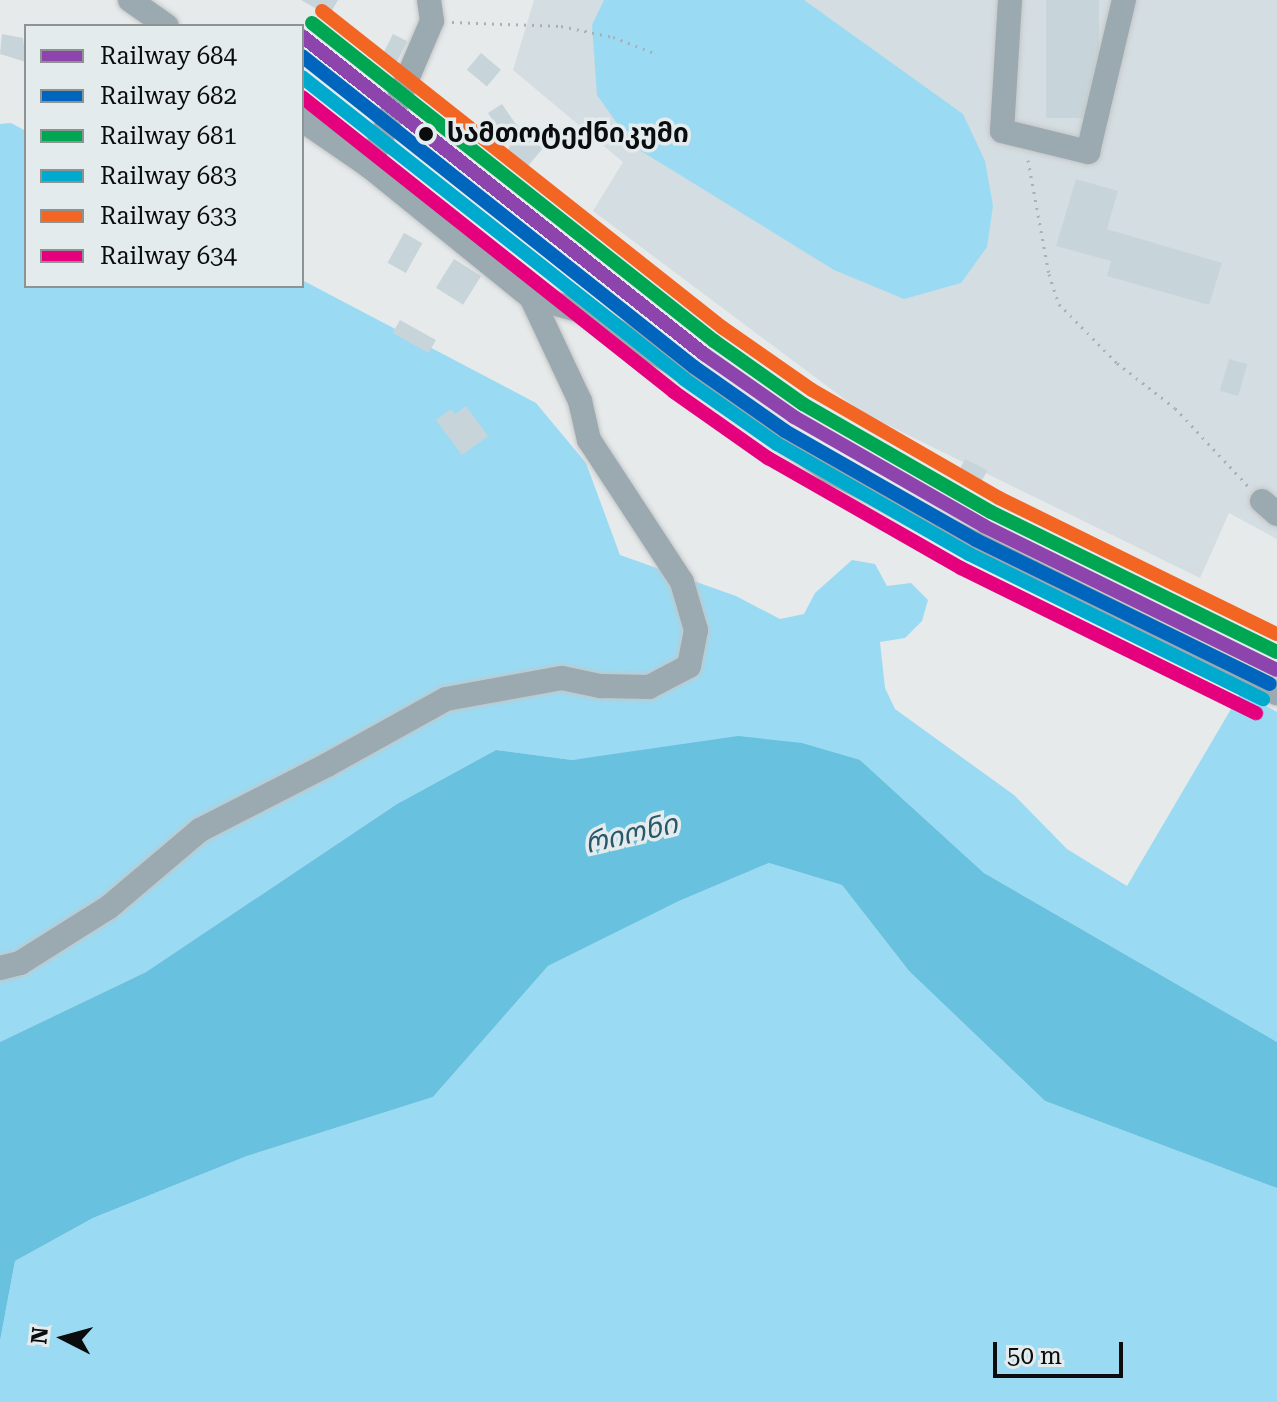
<!DOCTYPE html>
<meta charset="utf-8">
<style>
body{margin:0}
#map{position:relative;width:1277px;height:1402px;overflow:hidden;background:#e6eaeb;font-family:"Roboto Serif","Noto Sans Georgian",serif}
div>[style]{position:absolute}
[style*='--x']{left:calc(var(--x)*1px);top:calc(var(--y)*1px);width:calc(var(--w)*1px);rotate:calc(var(--a)*1deg)}
.built>*{inset:0;background:#d4dde1}
.green>*{inset:0;background:#9adbf3}
.water>*{inset:0;background:#67c1df}
.building>*{inset:0;background:#c7d5da;transform-origin:0 0}
.path>*{height:3px;margin-top:-1.5px;transform-origin:0;background:repeating-linear-gradient(90deg,#aab1b4 0 2px,transparent 0 8px)}
.roads{filter:drop-shadow(0 0 2px #c4c6c7) drop-shadow(0 0 2px #c4c6c7)}
.minor>*{height:24px;margin:-12px;padding:0 12px;transform-origin:12px;border-radius:12px;background:#9ba9b0}
.rail-1>*{height:14px;margin:-7px;padding:0 7px;transform-origin:7px;border-radius:7px;background:#8e44ad}
.rail-2>*{height:14px;margin:-7px;padding:0 7px;transform-origin:7px;border-radius:7px;background:#0065bd}
.rail-3>*{height:14px;margin:-7px;padding:0 7px;transform-origin:7px;border-radius:7px;background:#00a651}
.rail-4>*{height:14px;margin:-7px;padding:0 7px;transform-origin:7px;border-radius:7px;background:#00a9ce}
.rail-5>*{height:14px;margin:-7px;padding:0 7px;transform-origin:7px;border-radius:7px;background:#f26522}
.rail-6>*{height:14px;margin:-7px;padding:0 7px;transform-origin:7px;border-radius:7px;background:#e5007d}
.dots>*{width:22px;height:22px;translate:-50% -50%;box-sizing:border-box;border:4px solid #e4ebed;border-radius:50%}
span{translate:-50% -50%;white-space:nowrap;text-align:center;line-height:1.15;-webkit-text-stroke:7px #e4ebed;paint-order:stroke}
.stop-label{font-size:26px;color:#0a0c0d;font-weight:700}
.left{translate:0 -50%;text-align:left}
.water-label{font-size:28px;color:#27586b;font-style:italic}
.legend{position:absolute;left:24px;top:24px;width:280px;height:264px;box-sizing:border-box;background:#e4ebed;border:2px solid #8d9293;margin:0;padding:10px 14px;list-style:none;font-size:24px;color:#0a0c0d}
.legend li{display:flex;align-items:center;gap:16px;height:40px}
.legend b{width:40px;border:2px solid #8d9293}
.north{position:absolute;left:24px;top:1298px;width:80px;height:80px;-webkit-text-stroke:6px #e4ebed;paint-order:stroke;rotate:276deg;font-size:22px;font-weight:700;line-height:32px;text-align:center;color:#0a0c0d}
.north::after{content:'';display:block;margin:auto;width:28px;height:36px;background:#0a0c0d;clip-path:polygon(50% 0,100% 100%,50% 72%,0 100%)}
.scale{position:absolute;left:993px;top:1342px;width:130px;height:36px;box-sizing:border-box;border:4px solid #0a0c0d;border-top:0;padding-left:10px;font-size:24px;line-height:28px;white-space:nowrap;color:#0a0c0d;-webkit-text-stroke:6px #e4ebed;paint-order:stroke}
</style>
<div id="map">
<div class="built">
<div style="clip-path:polygon(534px 0,1277px 0,1277px 539px,1229px 513px,1200px 578px,863px 413px,593px 211px,623px 162px,513px 70px)"></div>
</div>
<div class="green">
<div style="clip-path:polygon(604px 0,804px 0,963px 114px,985px 161px,993px 206px,987px 247px,961px 283px,904px 299px,834px 270px,633px 146px,597px 95px,592px 25px)"></div>
<div style="clip-path:polygon(11px 123px,26px 131px,26px 286px,302px 286px,302px 280px,536px 403px,586px 463px,620px 555px,736px 596px,780px 619px,804px 614px,815px 593px,852px 560px,875px 564px,887px 586px,911px 583px,928px 600px,922px 621px,905px 638px,880px 642px,885px 688px,895px 709px,1014px 795px,1067px 849px,1127px 886px,1241px 692px,1277px 712px,1277px 1042px,984px 873px,860px 760px,646px 752px,572px 760px,496px 750px,397px 804px,146px 972px,0 1042px,0 124px)"></div>
<div style="clip-path:polygon(769px 863px,842px 885px,909px 971px,1045px 1101px,1277px 1188px,1277px 1402px,0 1402px,0 1341px,15px 1261px,93px 1218px,247px 1156px,433px 1097px,548px 966px,679px 901px)"></div>
</div>
<div class="water">
<div style="clip-path:polygon(738px 736px,802px 743px,860px 760px,984px 873px,1277px 1042px,1277px 1188px,1045px 1101px,909px 971px,842px 885px,769px 863px,679px 901px,548px 966px,433px 1097px,247px 1156px,93px 1218px,15px 1261px,0 1341px,0 1042px,146px 972px,397px 804px,496px 750px,572px 760px)"></div>
</div>
<div class="building">
<div style="clip-path:polygon(301px 0,338px 0,329px 16px)"></div>
<div style="left:1046px;top:0;width:53px;height:118px"></div>
<div style="clip-path:polygon(2px 34px,23px 38px,26px 62px,0 54px)"></div>
<div style="left:393px;top:34px;width:16px;height:24px;rotate:27deg"></div>
<div style="left:481px;top:53px;width:26px;height:22px;rotate:40deg"></div>
<div style="clip-path:polygon(502px 104px,515px 123px,544px 147px,523px 172px,503px 155px,510px 147px,488px 113px)"></div>
<div style="clip-path:polygon(1076px 179px,1118px 191px,1107px 229px,1222px 263px,1209px 305px,1107px 276px,1111px 261px,1056px 246px)"></div>
<div style="left:404px;top:233px;width:21px;height:34px;rotate:29deg"></div>
<div style="left:454px;top:259px;width:32px;height:34px;rotate:32deg"></div>
<div style="left:400px;top:320px;width:41px;height:15px;rotate:29deg"></div>
<div style="left:1229px;top:359px;width:19px;height:33px;rotate:16deg"></div>
<div style="clip-path:polygon(466px 406px,488px 436px,462px 455px,436px 420px,451px 409px,455px 414px)"></div>
<div style="left:965px;top:459px;width:25px;height:21px;rotate:27deg"></div>
</div>
<div class="path">
<div style="--x:452;--y:22;--w:109;--a:2.1"></div>
<div style="--x:561;--y:26;--w:53;--a:11.9"></div>
<div style="--x:613;--y:37;--w:42;--a:21"></div>
<div style="--x:1028;--y:160;--w:116;--a:79.6"></div>
<div style="--x:1049;--y:274;--w:32;--a:72"></div>
<div style="--x:1059;--y:304;--w:83;--a:45.5"></div>
<div style="--x:1117;--y:363;--w:73;--a:37.8"></div>
<div style="--x:1175;--y:408;--w:108;--a:46.9"></div>
</div>
<div class="roads">
<div class="minor">
<div style="--x:130;--y:0;--w:45;--a:35.1"></div>
<div style="--x:1010;--y:0;--w:131;--a:93.5"></div>
<div style="--x:1002;--y:131;--w:89;--a:13.7"></div>
<div style="--x:1088;--y:152;--w:156;--a:-76.7"></div>
<div style="--x:396;--y:105;--w:91;--a:-66.8"></div>
<div style="--x:432;--y:21;--w:21;--a:-98"></div>
<div style="--x:302;--y:120;--w:81;--a:34.5"></div>
<div style="--x:369;--y:166;--w:208;--a:39"></div>
<div style="--x:531;--y:297;--w:53;--a:15.4"></div>
<div style="--x:582;--y:311;--w:114;--a:29.9"></div>
<div style="--x:681;--y:368;--w:180;--a:34.8"></div>
<div style="--x:829;--y:471;--w:500;--a:26.4"></div>
<div style="--x:369;--y:166;--w:60;--a:-66.4"></div>
<div style="--x:1262;--y:501;--w:20;--a:41"></div>
<div style="--x:0;--y:968;--w:21;--a:-14"></div>
<div style="--x:20;--y:963;--w:105;--a:-32.2"></div>
<div style="--x:109;--y:907;--w:119;--a:-40.2"></div>
<div style="--x:200;--y:830;--w:143;--a:-27.1"></div>
<div style="--x:327;--y:765;--w:136;--a:-29"></div>
<div style="--x:446;--y:699;--w:118;--a:-10.3"></div>
<div style="--x:562;--y:678;--w:40;--a:12"></div>
<div style="--x:601;--y:686;--w:48;--a:1.2"></div>
<div style="--x:649;--y:687;--w:45;--a:-27.7"></div>
<div style="--x:689;--y:666;--w:37;--a:-79"></div>
<div style="--x:696;--y:630;--w:50;--a:-106.3"></div>
<div style="--x:682;--y:582;--w:170;--a:-123.2"></div>
<div style="--x:589;--y:440;--w:40;--a:-103"></div>
<div style="--x:580;--y:401;--w:115;--a:-115.2"></div>
</div>
</div>
<div class="rail-1">
<div style="--x:302;--y:36;--w:513;--a:38.35"></div>
<div style="--x:704;--y:354;--w:110;--a:35"></div>
<div style="--x:794;--y:417;--w:219;--a:29.8"></div>
<div style="--x:984;--y:526;--w:326;--a:26.2"></div>
</div>
<div class="rail-2">
<div style="--x:302;--y:56;--w:500;--a:38.43"></div>
<div style="--x:694;--y:367;--w:111;--a:35.1"></div>
<div style="--x:785;--y:431;--w:220;--a:29.7"></div>
<div style="--x:976;--y:540;--w:327;--a:26.1"></div>
</div>
<div class="rail-3">
<div style="--x:312;--y:23;--w:513;--a:38.35"></div>
<div style="--x:714;--y:341;--w:109;--a:35.3"></div>
<div style="--x:803;--y:404;--w:217;--a:29.9"></div>
<div style="--x:991;--y:512;--w:318;--a:26.1"></div>
</div>
<div class="rail-4">
<div style="--x:302;--y:77;--w:487;--a:38.3"></div>
<div style="--x:684;--y:379;--w:113;--a:35"></div>
<div style="--x:777;--y:444;--w:221;--a:29.8"></div>
<div style="--x:969;--y:554;--w:328;--a:26.3"></div>
</div>
<div class="rail-5">
<div style="--x:322;--y:11;--w:511;--a:38.33"></div>
<div style="--x:723;--y:328;--w:108;--a:34.9"></div>
<div style="--x:812;--y:390;--w:216;--a:30"></div>
<div style="--x:999;--y:498;--w:309;--a:26.1"></div>
</div>
<div class="rail-6">
<div style="--x:302;--y:97;--w:475;--a:38.4"></div>
<div style="--x:674;--y:392;--w:115;--a:35.1"></div>
<div style="--x:768;--y:458;--w:222;--a:29.7"></div>
<div style="--x:961;--y:568;--w:329;--a:26.2"></div>
</div>
<div class="dots">
<div style="left:426px;top:134px;background:#0a0c0d"></div>
</div>
<div class="stop-label">
<span class="left" style="left:447px;top:134px">სამთოტექნიკუმი</span>
</div>
<div class="water-label">
<span style="left:631px;top:834px;rotate:-13deg">რიონი</span>
</div>
<ul class="legend">
<li><b style="height:10px;background:#8e44ad"></b>Railway 684</li>
<li><b style="height:10px;background:#0065bd"></b>Railway 682</li>
<li><b style="height:10px;background:#00a651"></b>Railway 681</li>
<li><b style="height:10px;background:#00a9ce"></b>Railway 683</li>
<li><b style="height:10px;background:#f26522"></b>Railway 633</li>
<li><b style="height:10px;background:#e5007d"></b>Railway 634</li>
</ul>
<div class="north">N</div>
<div class="scale">50 m</div>
</div>
